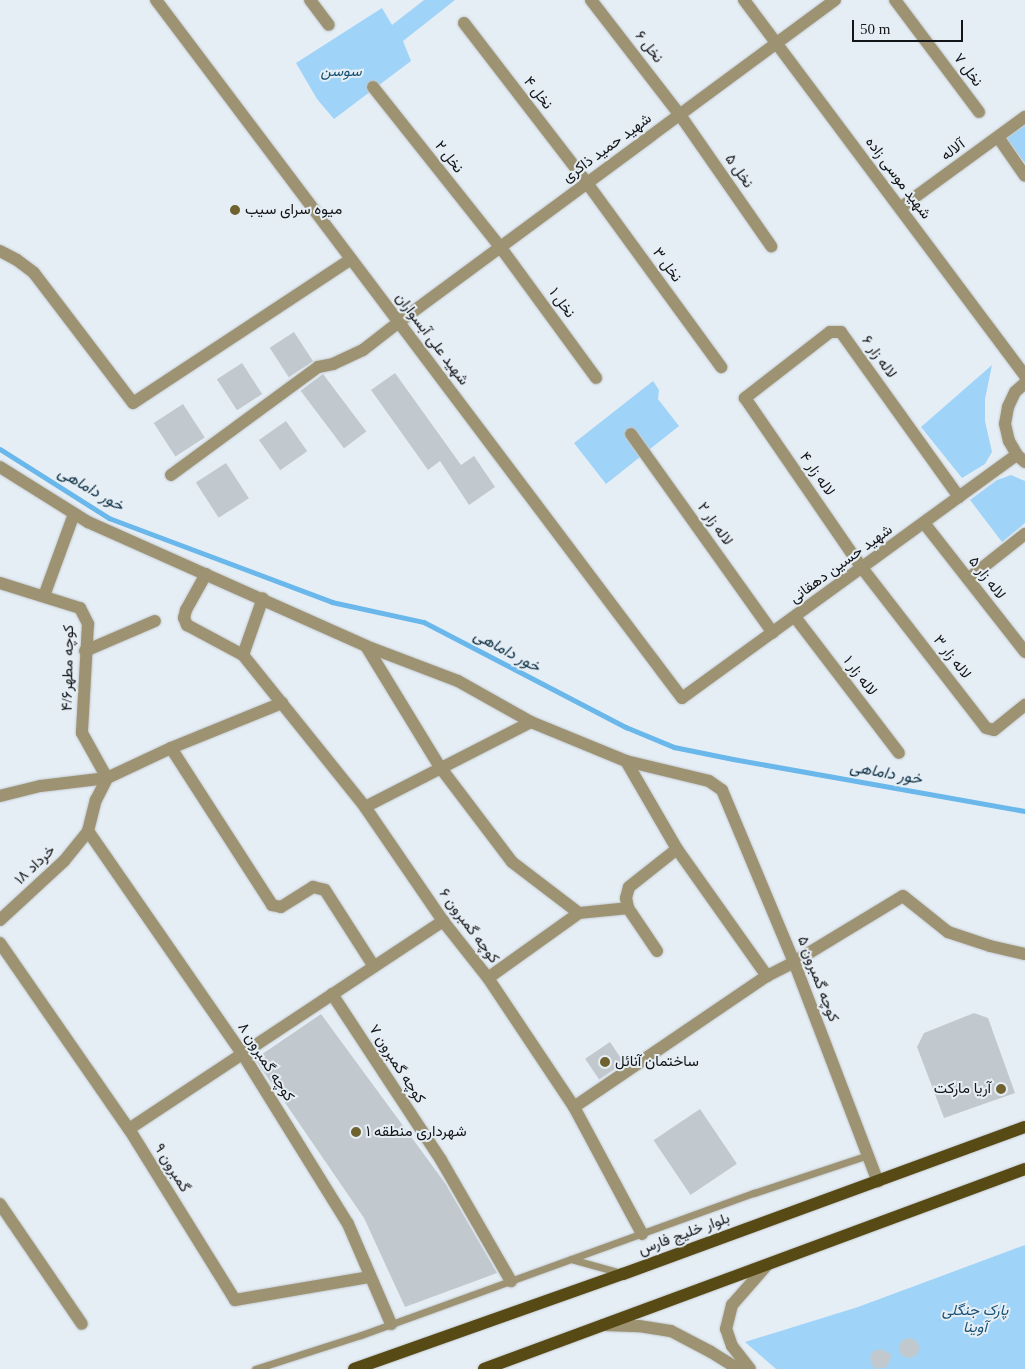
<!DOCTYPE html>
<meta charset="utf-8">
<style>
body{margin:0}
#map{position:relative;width:1025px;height:1369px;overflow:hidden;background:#e6eef5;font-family:"Times New Roman",Vazirmatn,serif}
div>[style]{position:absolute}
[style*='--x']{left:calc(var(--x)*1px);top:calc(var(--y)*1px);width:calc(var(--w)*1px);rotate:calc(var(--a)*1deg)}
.green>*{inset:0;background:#9fd3f8}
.stream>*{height:4.5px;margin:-2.25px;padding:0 2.25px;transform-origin:2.25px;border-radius:2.25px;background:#6ab7eb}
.building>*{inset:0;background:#c1c9cf;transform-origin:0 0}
.round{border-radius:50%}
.roads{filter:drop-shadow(0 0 1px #c4cbd2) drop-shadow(0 0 1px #c4cbd2)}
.service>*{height:7px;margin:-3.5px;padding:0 3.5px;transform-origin:3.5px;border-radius:3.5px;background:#9d9372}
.minor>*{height:12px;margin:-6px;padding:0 6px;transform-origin:6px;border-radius:6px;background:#9d9372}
.tertiary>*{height:12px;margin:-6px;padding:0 6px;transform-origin:6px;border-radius:6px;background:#9d9372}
.primary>*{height:12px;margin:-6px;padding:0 6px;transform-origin:6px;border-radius:6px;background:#584a14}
.dots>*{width:14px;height:14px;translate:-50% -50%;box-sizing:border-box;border:2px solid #e6eef5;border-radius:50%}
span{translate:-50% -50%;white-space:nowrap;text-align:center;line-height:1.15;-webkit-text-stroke:4px #e6eef5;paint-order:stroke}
.street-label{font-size:15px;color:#131518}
.park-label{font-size:15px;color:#185275;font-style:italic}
.poi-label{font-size:15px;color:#131518}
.left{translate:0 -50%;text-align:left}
.right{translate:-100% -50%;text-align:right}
.water-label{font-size:16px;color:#0c2f44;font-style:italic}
.scale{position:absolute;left:852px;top:20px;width:111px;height:22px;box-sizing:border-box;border:2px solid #131518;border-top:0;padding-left:6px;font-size:15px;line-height:18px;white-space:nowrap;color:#131518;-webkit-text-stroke:4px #e6eef5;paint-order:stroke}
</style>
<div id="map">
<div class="green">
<div style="clip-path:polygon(424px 0,455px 0,403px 41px,411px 61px,334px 119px,317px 99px,296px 63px,382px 8px,392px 25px)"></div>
<div style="clip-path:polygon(1025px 125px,1025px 163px,1006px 138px)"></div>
<div style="clip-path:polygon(992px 365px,985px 399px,985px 421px,992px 452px,985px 464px,962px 478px,921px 427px)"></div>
<div style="clip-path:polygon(653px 381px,659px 390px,658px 399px,679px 426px,606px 484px,574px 443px)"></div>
<div style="clip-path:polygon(1011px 475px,1025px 481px,1025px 523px,1002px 542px,970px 500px,997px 480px)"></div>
<div style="clip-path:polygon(1025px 1245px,1025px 1369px,776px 1369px,745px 1342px,858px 1307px)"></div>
</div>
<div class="stream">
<div style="--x:0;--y:449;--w:129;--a:32.3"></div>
<div style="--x:109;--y:518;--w:238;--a:20.6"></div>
<div style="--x:332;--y:602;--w:94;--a:12.3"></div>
<div style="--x:424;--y:622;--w:228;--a:27.5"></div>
<div style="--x:626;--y:727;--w:52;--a:22.6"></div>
<div style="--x:674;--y:747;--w:60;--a:11.5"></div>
<div style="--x:733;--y:759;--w:297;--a:10.1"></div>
</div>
<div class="building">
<div style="left:294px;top:332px;width:35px;height:29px;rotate:57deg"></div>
<div style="left:242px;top:363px;width:37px;height:30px;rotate:57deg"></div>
<div style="clip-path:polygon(395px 373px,461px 465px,474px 456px,495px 487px,469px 505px,440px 461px,428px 470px,371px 390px)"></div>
<div style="left:323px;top:374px;width:72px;height:28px;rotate:53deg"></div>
<div style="left:183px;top:404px;width:40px;height:35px;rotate:57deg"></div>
<div style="left:286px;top:421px;width:37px;height:33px;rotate:55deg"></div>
<div style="left:226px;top:463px;width:42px;height:36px;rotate:57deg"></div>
<div style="clip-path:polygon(974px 1013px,988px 1018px,1015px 1093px,944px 1118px,917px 1047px,924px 1033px)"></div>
<div style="clip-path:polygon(321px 1014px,445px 1183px,497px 1273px,405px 1307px,364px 1218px,255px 1059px)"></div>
<div style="left:610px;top:1042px;width:25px;height:30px;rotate:56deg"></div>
<div style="left:700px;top:1109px;width:66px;height:56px;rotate:56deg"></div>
<div class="round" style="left:899px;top:1338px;width:20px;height:20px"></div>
<div style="clip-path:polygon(881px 1349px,892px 1355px,887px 1367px,878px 1369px,872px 1366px,870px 1358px,873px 1351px)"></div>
</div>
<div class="roads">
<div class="service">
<div style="--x:571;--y:1259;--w:52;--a:15.6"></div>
<div style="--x:255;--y:1369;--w:111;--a:-17.8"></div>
<div style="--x:361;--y:1335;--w:418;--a:-19.9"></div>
<div style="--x:754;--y:1193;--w:120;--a:-18.4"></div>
</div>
<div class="minor">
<div style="--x:310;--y:0;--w:31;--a:53"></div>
<div style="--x:591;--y:0;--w:145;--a:52.3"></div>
<div style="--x:680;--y:115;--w:160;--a:55.2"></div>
<div style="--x:895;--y:0;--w:140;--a:53.1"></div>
<div style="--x:464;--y:23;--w:202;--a:52.4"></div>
<div style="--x:587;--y:183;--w:228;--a:53.9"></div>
<div style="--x:373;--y:87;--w:206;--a:51.5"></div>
<div style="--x:501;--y:248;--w:161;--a:53.8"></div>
<div style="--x:998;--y:137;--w:47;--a:55.3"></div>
<div style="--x:900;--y:208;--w:155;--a:-36.1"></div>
<div style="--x:0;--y:251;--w:19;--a:28"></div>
<div style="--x:17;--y:260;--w:21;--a:37"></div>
<div style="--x:34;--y:273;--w:163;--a:52.7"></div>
<div style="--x:133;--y:403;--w:261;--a:-33.4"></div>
<div style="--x:631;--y:434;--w:244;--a:54.5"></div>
<div style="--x:0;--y:467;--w:104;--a:32"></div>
<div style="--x:88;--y:522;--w:304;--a:24"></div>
<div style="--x:366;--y:646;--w:98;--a:20.8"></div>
<div style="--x:458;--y:681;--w:84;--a:29.3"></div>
<div style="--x:531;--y:722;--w:103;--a:22.3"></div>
<div style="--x:626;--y:761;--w:85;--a:13.5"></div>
<div style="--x:709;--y:781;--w:16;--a:35"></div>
<div style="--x:722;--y:790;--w:186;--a:67.3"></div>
<div style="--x:794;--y:962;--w:235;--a:69.1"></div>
<div style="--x:171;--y:475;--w:182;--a:-36.3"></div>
<div style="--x:318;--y:367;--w:15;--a:-11"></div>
<div style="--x:333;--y:364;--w:33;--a:-25"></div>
<div style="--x:363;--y:350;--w:46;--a:-37.9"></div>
<div style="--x:959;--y:497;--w:203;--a:-125.6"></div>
<div style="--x:841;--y:332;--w:11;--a:180"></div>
<div style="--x:830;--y:332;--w:108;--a:142.2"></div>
<div style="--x:745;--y:398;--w:206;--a:55.5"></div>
<div style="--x:862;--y:568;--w:202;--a:52.2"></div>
<div style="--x:986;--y:728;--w:8;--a:14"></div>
<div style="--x:994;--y:730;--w:40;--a:-39"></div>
<div style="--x:924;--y:523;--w:164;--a:51.9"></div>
<div style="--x:206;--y:574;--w:41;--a:119.1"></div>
<div style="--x:186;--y:610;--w:8;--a:104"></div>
<div style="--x:184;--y:618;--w:8;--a:67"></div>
<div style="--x:187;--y:625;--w:64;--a:28.2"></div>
<div style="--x:243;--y:655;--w:195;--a:51.2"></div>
<div style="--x:365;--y:807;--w:138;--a:55.6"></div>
<div style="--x:443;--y:921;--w:73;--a:51.7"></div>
<div style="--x:488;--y:978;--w:155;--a:56.3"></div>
<div style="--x:574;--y:1107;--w:144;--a:61.8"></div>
<div style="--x:968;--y:579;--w:73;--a:-38.3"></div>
<div style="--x:0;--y:583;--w:84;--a:17.4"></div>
<div style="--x:80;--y:608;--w:18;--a:63"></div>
<div style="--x:88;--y:624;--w:109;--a:93.2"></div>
<div style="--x:82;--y:733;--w:51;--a:60.9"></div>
<div style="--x:107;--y:778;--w:67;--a:173.2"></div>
<div style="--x:40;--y:786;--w:41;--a:166"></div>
<div style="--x:44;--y:596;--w:87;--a:-69.9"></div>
<div style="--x:795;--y:617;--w:171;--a:52.6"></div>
<div style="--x:366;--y:646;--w:142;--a:58.6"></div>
<div style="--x:440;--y:767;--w:119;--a:52.8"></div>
<div style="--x:512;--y:862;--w:84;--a:37.3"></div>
<div style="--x:85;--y:651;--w:76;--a:-23.2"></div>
<div style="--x:243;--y:655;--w:60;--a:-70.7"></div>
<div style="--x:171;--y:748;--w:187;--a:57.2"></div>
<div style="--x:272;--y:905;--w:9;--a:13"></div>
<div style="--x:281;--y:907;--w:38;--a:-32"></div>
<div style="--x:313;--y:887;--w:12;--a:14"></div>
<div style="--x:325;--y:890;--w:89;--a:57.4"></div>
<div style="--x:626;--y:761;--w:102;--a:59.9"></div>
<div style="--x:677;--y:849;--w:156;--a:54.7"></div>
<div style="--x:365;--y:807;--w:186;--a:-27.1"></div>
<div style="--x:88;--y:831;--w:270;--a:55.3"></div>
<div style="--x:242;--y:1053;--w:201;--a:58.2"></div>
<div style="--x:348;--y:1224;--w:109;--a:66.7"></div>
<div style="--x:0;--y:920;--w:87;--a:-42.7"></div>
<div style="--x:64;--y:861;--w:38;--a:-51"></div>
<div style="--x:88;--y:831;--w:32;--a:-76"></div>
<div style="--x:96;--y:800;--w:25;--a:-63"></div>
<div style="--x:107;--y:778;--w:71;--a:-25.1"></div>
<div style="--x:171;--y:748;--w:120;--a:-22.1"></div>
<div style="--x:0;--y:943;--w:226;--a:55.3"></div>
<div style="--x:129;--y:1129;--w:201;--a:58.2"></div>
<div style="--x:235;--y:1300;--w:137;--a:-9.7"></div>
<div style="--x:657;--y:951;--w:52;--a:-124"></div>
<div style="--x:628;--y:908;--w:10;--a:-101"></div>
<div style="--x:626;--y:898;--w:11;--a:-75"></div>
<div style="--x:629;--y:887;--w:61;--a:-38.4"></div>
<div style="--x:488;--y:978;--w:112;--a:-35.5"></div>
<div style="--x:579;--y:913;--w:49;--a:-5.8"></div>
<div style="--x:332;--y:994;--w:199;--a:56.7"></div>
<div style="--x:441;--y:1160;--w:140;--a:60"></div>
<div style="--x:574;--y:1107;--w:233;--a:-34.2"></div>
<div style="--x:767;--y:976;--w:30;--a:-27"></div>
<div style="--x:794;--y:962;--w:127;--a:-31.2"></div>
<div style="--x:903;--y:896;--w:58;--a:38.7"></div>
<div style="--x:948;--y:932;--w:44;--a:18.4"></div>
<div style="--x:990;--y:946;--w:36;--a:13"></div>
<div style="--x:129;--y:1129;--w:377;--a:-33.5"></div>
<div style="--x:0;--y:1204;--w:145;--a:55.7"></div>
<div style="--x:603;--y:1325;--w:36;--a:2"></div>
<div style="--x:639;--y:1326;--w:32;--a:9"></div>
<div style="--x:671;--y:1331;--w:45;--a:27.7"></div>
<div style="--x:711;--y:1352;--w:32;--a:32"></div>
<div style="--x:750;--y:1369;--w:29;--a:-128"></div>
<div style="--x:732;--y:1346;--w:18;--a:-109"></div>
<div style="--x:726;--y:1329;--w:25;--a:-76"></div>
<div style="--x:732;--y:1305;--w:53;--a:-48.8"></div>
</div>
<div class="tertiary">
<div style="--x:156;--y:0;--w:874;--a:53"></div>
<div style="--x:682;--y:698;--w:414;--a:-36"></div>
<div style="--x:744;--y:0;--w:469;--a:53.2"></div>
<div style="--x:399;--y:322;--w:542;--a:-36.45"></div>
<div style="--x:1025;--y:383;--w:13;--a:138"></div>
<div style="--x:1015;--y:392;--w:17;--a:115"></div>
<div style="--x:1008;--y:407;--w:17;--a:100"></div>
<div style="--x:1005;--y:424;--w:17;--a:77"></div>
<div style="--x:1009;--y:441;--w:16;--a:60"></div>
<div style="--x:1017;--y:455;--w:11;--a:41"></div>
</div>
<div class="primary">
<div style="--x:354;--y:1369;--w:285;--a:-19.5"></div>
<div style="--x:623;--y:1274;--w:428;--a:-20.1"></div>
<div style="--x:484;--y:1369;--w:577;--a:-20.29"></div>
</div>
</div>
<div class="dots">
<div style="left:235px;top:210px;background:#70622f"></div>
<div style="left:605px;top:1062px;background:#70622f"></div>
<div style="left:1001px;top:1089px;background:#70622f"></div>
<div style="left:356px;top:1132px;background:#70622f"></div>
</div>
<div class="street-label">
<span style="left:649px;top:47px;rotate:52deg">نخل ۶</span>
<span style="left:968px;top:70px;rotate:53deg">نخل ۷</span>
<span style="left:538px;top:93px;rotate:52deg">نخل ۴</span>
<span style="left:607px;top:148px;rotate:-36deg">شهید حمید ذاکری</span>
<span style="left:953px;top:150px;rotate:-36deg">آلاله</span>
<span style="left:449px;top:157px;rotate:52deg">نخل ۲</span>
<span style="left:739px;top:171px;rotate:55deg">نخل ۵</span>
<span style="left:898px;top:178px;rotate:53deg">شهید موسی زاده</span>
<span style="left:667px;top:265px;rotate:54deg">نخل ۳</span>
<span style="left:562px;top:303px;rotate:54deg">نخل ۱</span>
<span style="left:432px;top:339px;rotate:53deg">شهید علی آبسواران</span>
<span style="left:879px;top:357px;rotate:54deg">لاله زار ۶</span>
<span style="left:817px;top:474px;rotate:55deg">لاله زار ۴</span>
<span style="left:715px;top:524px;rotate:54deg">لاله زار ۲</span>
<span style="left:841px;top:564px;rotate:-36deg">شهید حسین دهقانی</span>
<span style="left:987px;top:578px;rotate:52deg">لاله زار ۵</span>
<span style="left:952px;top:657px;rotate:52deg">لاله زار ۳</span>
<span style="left:68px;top:668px;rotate:-89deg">کوچه مطهر۴/۶</span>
<span style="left:860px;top:676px;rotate:53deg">لاله زار ۱</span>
<span style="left:35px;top:865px;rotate:-44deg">خرداد ۱۸</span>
<span style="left:469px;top:926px;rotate:53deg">کوچه گمبرون ۶</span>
<span style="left:818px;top:979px;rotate:69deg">کوچه گمبرون ۵</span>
<span style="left:266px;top:1062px;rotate:57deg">کوچه گمبرون ۸</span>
<span style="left:397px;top:1064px;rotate:57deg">کوچه گمبرون ۷</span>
<span style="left:172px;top:1168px;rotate:58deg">گمبرون ۹</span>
<span style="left:684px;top:1234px;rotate:-20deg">بلوار خلیج فارس</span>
</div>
<div class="park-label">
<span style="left:341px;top:72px">سوسن</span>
<span style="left:975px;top:1319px">پارک جنگلی<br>آوینا</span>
</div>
<div class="poi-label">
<span class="left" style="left:245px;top:210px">میوه سرای سیب</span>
<span class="left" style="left:615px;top:1062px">ساختمان آنائل</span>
<span class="right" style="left:991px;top:1089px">آریا مارکت</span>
<span class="left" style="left:366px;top:1132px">شهرداری منطقه ۱</span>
</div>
<div class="water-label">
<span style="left:91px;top:489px;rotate:30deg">خور داماهی</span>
<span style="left:507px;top:651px;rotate:28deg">خور داماهی</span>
<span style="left:886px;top:773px;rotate:10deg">خور داماهی</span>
</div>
<div class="scale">50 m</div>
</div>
